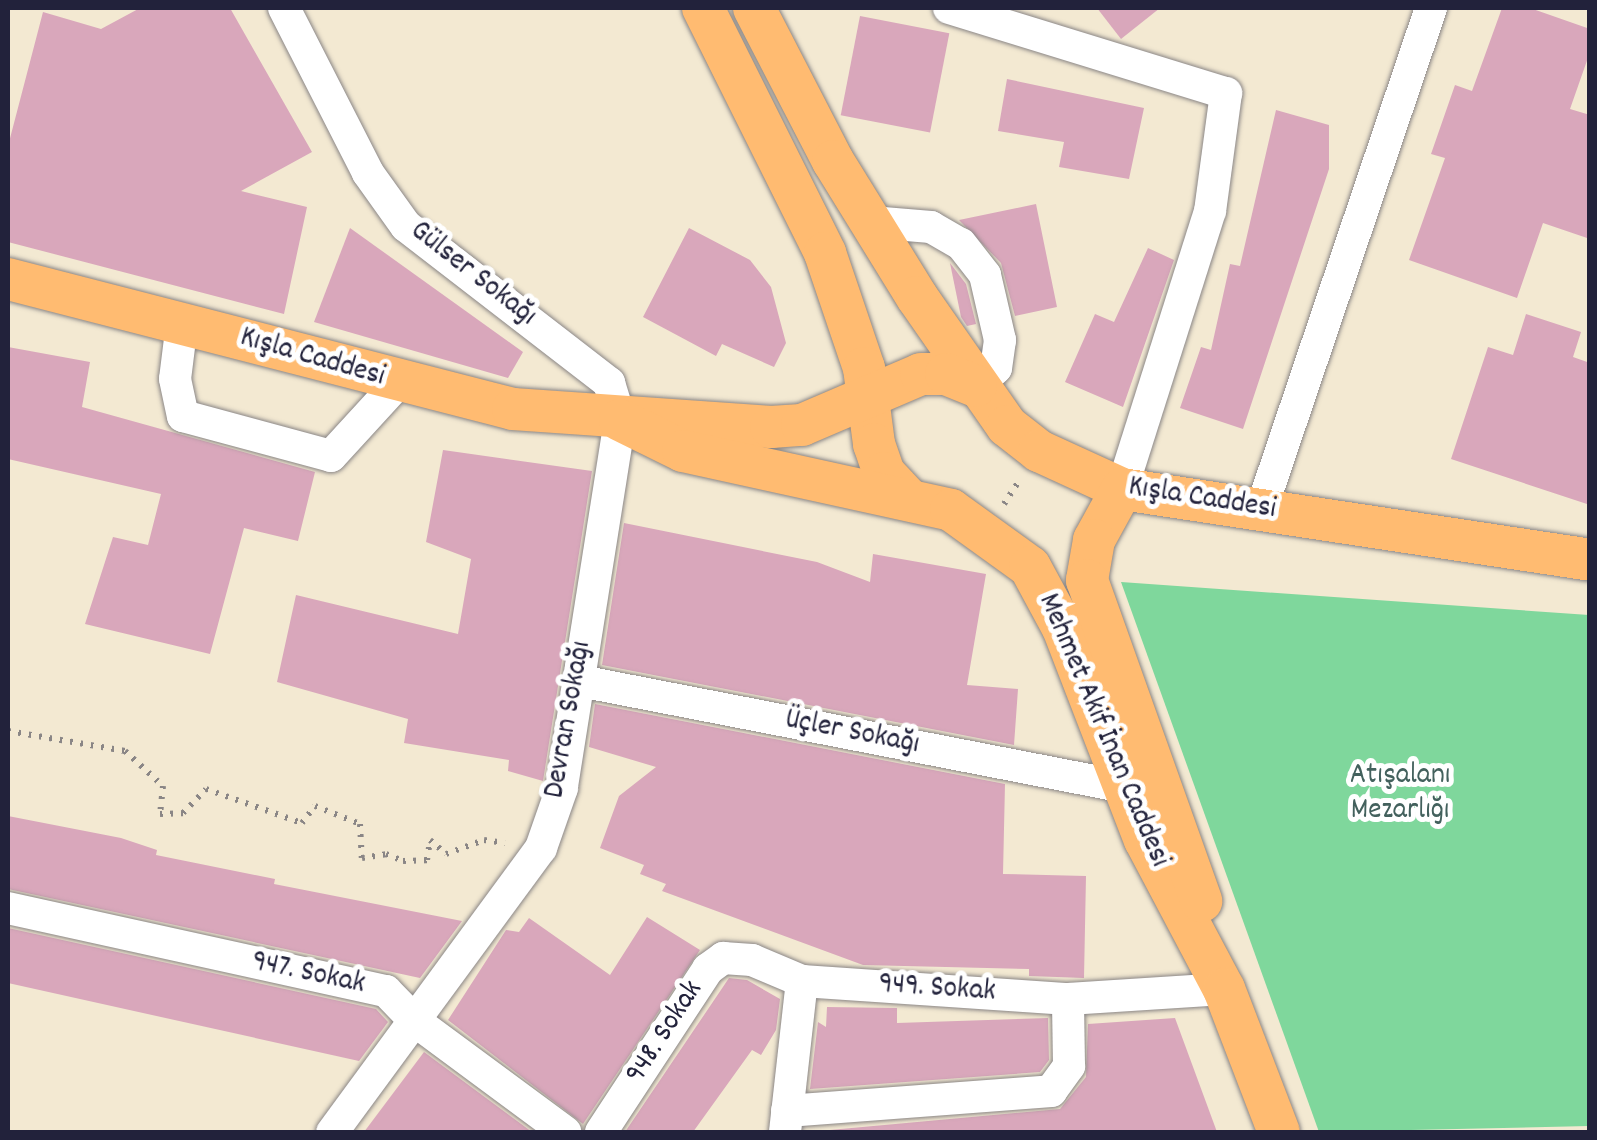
<!DOCTYPE html>
<meta charset="utf-8">
<style>
body{margin:0}
#map{position:relative;width:1597px;height:1140px;overflow:hidden;background:#f3e9d2;font-family:Dekko,sans-serif}
div>[style]{position:absolute}
[style*='--x']{left:calc(var(--x)*1px);top:calc(var(--y)*1px);width:calc(var(--w)*1px);rotate:calc(var(--a)*1deg)}
.green>*{inset:0;background:#7fd79c}
.building>*{inset:0;background:#d9a7bb;transform-origin:0 0}
.path>*{height:6px;margin-top:-3px;transform-origin:0;background:repeating-linear-gradient(90deg,#8a8686 0 2.5px,transparent 0 10.5px)}
.roads{filter:drop-shadow(0 0 2px #8a8686) drop-shadow(0 0 2px #8a8686)}
.minor>*{height:32px;margin:-16px;padding:0 16px;transform-origin:16px;border-radius:16px;background:#fff}
.major>*{height:42px;margin:-21px;padding:0 21px;transform-origin:21px;border-radius:21px;background:#ffbb71}
span{translate:-50% -50%;white-space:nowrap;text-align:center;line-height:1.15;-webkit-text-stroke:10px #fff;paint-order:stroke}
.street-label{font-size:30px;color:#22223b}
.park-label{font-size:30px;color:#43615d}
.frame{position:absolute;inset:0;border:10px solid #22223b;pointer-events:none}
</style>
<div id="map">
<div class="green">
<div style="clip-path:polygon(1121px 582px,1589px 615px,1589px 1126px,1319px 1132px)"></div>
</div>
<div class="building">
<div style="clip-path:polygon(140px 8px,230px 8px,312px 152px,241px 191px,307px 207px,284px 314px,8px 242px,8px 146px,43px 12px,101px 29px)"></div>
<div style="clip-path:polygon(1097px 8px,1160px 8px,1121px 39px)"></div>
<div style="clip-path:polygon(1502px 8px,1530px 8px,1590px 29px,1590px 52px,1570px 109px,1590px 115px,1590px 239px,1543px 223px,1517px 298px,1409px 260px,1445px 158px,1431px 154px,1455px 85px,1472px 91px)"></div>
<div style="left:860px;top:16px;width:91px;height:101px;rotate:11deg"></div>
<div style="clip-path:polygon(1007px 79px,1144px 108px,1129px 179px,1059px 167px,1064px 142px,998px 131px)"></div>
<div style="clip-path:polygon(1276px 110px,1329px 125px,1329px 169px,1243px 429px,1180px 408px,1201px 347px,1211px 350px,1230px 264px,1240px 266px)"></div>
<div style="clip-path:polygon(1036px 204px,1057px 307px,1015px 316px,1001px 263px,959px 220px)"></div>
<div style="clip-path:polygon(350px 228px,523px 352px,508px 378px,314px 322px)"></div>
<div style="clip-path:polygon(689px 228px,750px 260px,771px 287px,786px 343px,774px 367px,722px 344px,716px 356px,643px 317px)"></div>
<div style="clip-path:polygon(1148px 248px,1174px 260px,1123px 407px,1065px 382px,1095px 314px,1114px 322px)"></div>
<div style="clip-path:polygon(950px 263px,966px 284px,976px 324px,967px 326px,961px 317px)"></div>
<div style="clip-path:polygon(1526px 314px,1581px 332px,1573px 357px,1590px 363px,1590px 505px,1451px 459px,1488px 347px,1513px 355px)"></div>
<div style="clip-path:polygon(8px 347px,90px 362px,82px 407px,315px 472px,298px 541px,244px 528px,210px 654px,85px 624px,113px 537px,148px 545px,161px 494px,8px 459px)"></div>
<div style="clip-path:polygon(443px 450px,592px 471px,543px 781px,508px 771px,509px 760px,404px 743px,408px 719px,277px 682px,296px 595px,458px 634px,471px 559px,426px 542px)"></div>
<div style="clip-path:polygon(624px 523px,817px 562px,870px 582px,873px 554px,986px 574px,967px 685px,1018px 689px,1014px 745px,602px 665px)"></div>
<div style="clip-path:polygon(595px 704px,1005px 784px,1003px 874px,1086px 876px,1084px 978px,1029px 976px,1029px 969px,863px 965px,662px 891px,666px 884px,640px 874px,644px 865px,600px 848px,619px 796px,656px 767px,589px 747px)"></div>
<div style="clip-path:polygon(8px 816px,121px 838px,157px 850px,156px 855px,275px 879px,274px 884px,462px 921px,420px 978px,8px 889px)"></div>
<div style="clip-path:polygon(647px 917px,700px 950px,583px 1124px,448px 1020px,506px 930px,519px 932px,529px 918px,610px 975px)"></div>
<div style="clip-path:polygon(8px 928px,376px 1009px,388px 1022px,359px 1061px,8px 983px)"></div>
<div style="clip-path:polygon(729px 978px,747px 980px,780px 999px,776px 1030px,761px 1055px,752px 1050px,693px 1132px,625px 1132px)"></div>
<div style="clip-path:polygon(827px 1007px,897px 1008px,897px 1023px,1048px 1018px,1049px 1060px,1040px 1072px,810px 1089px,818px 1022px,826px 1027px)"></div>
<div style="clip-path:polygon(1175px 1018px,1217px 1132px,808px 1132px,1060px 1109px,1086px 1077px,1088px 1024px)"></div>
<div style="clip-path:polygon(424px 1052px,532px 1132px,364px 1132px)"></div>
</div>
<div class="path">
<div style="--x:1004;--y:504;--w:27;--a:-57"></div>
<div style="--x:8;--y:731;--w:119;--a:9.7"></div>
<div style="--x:125;--y:751;--w:52;--a:42.6"></div>
<div style="--x:163;--y:786;--w:28;--a:96"></div>
<div style="--x:160;--y:814;--w:23;--a:-2"></div>
<div style="--x:183;--y:813;--w:33;--a:-46"></div>
<div style="--x:206;--y:789;--w:102;--a:19.5"></div>
<div style="--x:302;--y:823;--w:21;--a:-53"></div>
<div style="--x:315;--y:806;--w:48;--a:21.8"></div>
<div style="--x:360;--y:824;--w:34;--a:87"></div>
<div style="--x:362;--y:858;--w:24;--a:-9"></div>
<div style="--x:386;--y:854;--w:18;--a:22"></div>
<div style="--x:403;--y:861;--w:24;--a:-2"></div>
<div style="--x:427;--y:860;--w:20;--a:-81"></div>
<div style="--x:430;--y:840;--w:21;--a:41"></div>
<div style="--x:446;--y:854;--w:40;--a:-20.2"></div>
<div style="--x:484;--y:840;--w:21;--a:8"></div>
</div>
<div class="roads">
<div class="minor">
<div style="--x:284;--y:8;--w:185;--a:63"></div>
<div style="--x:368;--y:173;--w:65;--a:54.4"></div>
<div style="--x:406;--y:226;--w:257;--a:37.7"></div>
<div style="--x:609;--y:383;--w:39;--a:73"></div>
<div style="--x:620;--y:420;--w:373;--a:99"></div>
<div style="--x:562;--y:788;--w:64;--a:109.3"></div>
<div style="--x:541;--y:848;--w:353;--a:126.3"></div>
<div style="--x:949;--y:8;--w:290;--a:17.1"></div>
<div style="--x:1226;--y:93;--w:119;--a:97.7"></div>
<div style="--x:1210;--y:211;--w:292;--a:107.6"></div>
<div style="--x:871;--y:222;--w:60;--a:4.8"></div>
<div style="--x:931;--y:227;--w:34;--a:30"></div>
<div style="--x:961;--y:244;--w:39;--a:52"></div>
<div style="--x:985;--y:275;--w:67;--a:77"></div>
<div style="--x:1000;--y:340;--w:28;--a:98"></div>
<div style="--x:996;--y:368;--w:27;--a:138"></div>
<div style="--x:182;--y:323;--w:56;--a:97.1"></div>
<div style="--x:175;--y:379;--w:38;--a:78"></div>
<div style="--x:183;--y:416;--w:153;--a:15.1"></div>
<div style="--x:331;--y:456;--w:98;--a:-47.5"></div>
<div style="--x:1261;--y:510;--w:530;--a:-71.29"></div>
<div style="--x:580;--y:681;--w:555;--a:11.01"></div>
<div style="--x:8;--y:908;--w:387;--a:12.4"></div>
<div style="--x:386;--y:991;--w:42;--a:46"></div>
<div style="--x:415;--y:1021;--w:187;--a:36.5"></div>
<div style="--x:787;--y:1111;--w:265;--a:-4.3"></div>
<div style="--x:1051;--y:1091;--w:31;--a:-54"></div>
<div style="--x:1069;--y:1066;--w:67;--a:-90.9"></div>
<div style="--x:601;--y:1132;--w:195;--a:-56.7"></div>
<div style="--x:708;--y:969;--w:19;--a:-36"></div>
<div style="--x:723;--y:958;--w:29;--a:4"></div>
<div style="--x:752;--y:960;--w:54;--a:22.8"></div>
<div style="--x:785;--y:1132;--w:152;--a:-83.6"></div>
<div style="--x:802;--y:981;--w:267;--a:3.9"></div>
<div style="--x:1068;--y:999;--w:156;--a:-3.7"></div>
</div>
<div class="major">
<div style="--x:703;--y:8;--w:274;--a:63.5"></div>
<div style="--x:825;--y:253;--w:121;--a:71.3"></div>
<div style="--x:864;--y:368;--w:77;--a:82.5"></div>
<div style="--x:874;--y:444;--w:31;--a:71"></div>
<div style="--x:884;--y:473;--w:33;--a:47"></div>
<div style="--x:754;--y:8;--w:172;--a:62.7"></div>
<div style="--x:833;--y:161;--w:160;--a:58.3"></div>
<div style="--x:917;--y:297;--w:157;--a:55.1"></div>
<div style="--x:1007;--y:426;--w:41;--a:38"></div>
<div style="--x:1039;--y:451;--w:91;--a:24.6"></div>
<div style="--x:1122;--y:489;--w:473;--a:8.6"></div>
<div style="--x:8;--y:279;--w:521;--a:14.44"></div>
<div style="--x:513;--y:409;--w:259;--a:4"></div>
<div style="--x:771;--y:427;--w:31;--a:-4"></div>
<div style="--x:802;--y:425;--w:129;--a:-23.2"></div>
<div style="--x:921;--y:374;--w:25;--a:0"></div>
<div style="--x:946;--y:374;--w:32;--a:22"></div>
<div style="--x:620;--y:420;--w:70;--a:26.2"></div>
<div style="--x:683;--y:451;--w:274;--a:12.4"></div>
<div style="--x:951;--y:510;--w:97;--a:35.8"></div>
<div style="--x:1030;--y:567;--w:69;--a:61.6"></div>
<div style="--x:1063;--y:628;--w:227;--a:68.9"></div>
<div style="--x:1145;--y:840;--w:169;--a:62.1"></div>
<div style="--x:1224;--y:989;--w:153;--a:69"></div>
<div style="--x:1122;--y:489;--w:58;--a:118.8"></div>
<div style="--x:1094;--y:540;--w:41;--a:99.9"></div>
<div style="--x:1087;--y:580;--w:341;--a:70.4"></div>
</div>
</div>
<div class="street-label">
<span style="left:472px;top:275px;rotate:38deg">Gülser Sokağı</span>
<span style="left:312px;top:359px;rotate:16deg">Kışla Caddesi</span>
<span style="left:1202px;top:500px;rotate:9deg">Kışla Caddesi</span>
<span style="left:570px;top:720px;rotate:-80deg">Devran Sokağı</span>
<span style="left:1102px;top:731px;rotate:67deg">Mehmet Akif İnan Caddesi</span>
<span style="left:852px;top:734px;rotate:11deg">Üçler Sokağı</span>
<span style="left:308px;top:975px;rotate:12deg">947. Sokak</span>
<span style="left:937px;top:990px;rotate:4deg">949. Sokak</span>
<span style="left:666px;top:1033px;rotate:-57deg">948. Sokak</span>
</div>
<div class="park-label">
<span style="left:1400px;top:794px">Atışalanı<br>Mezarlığı</span>
</div>
<div class="frame"></div>
</div>
